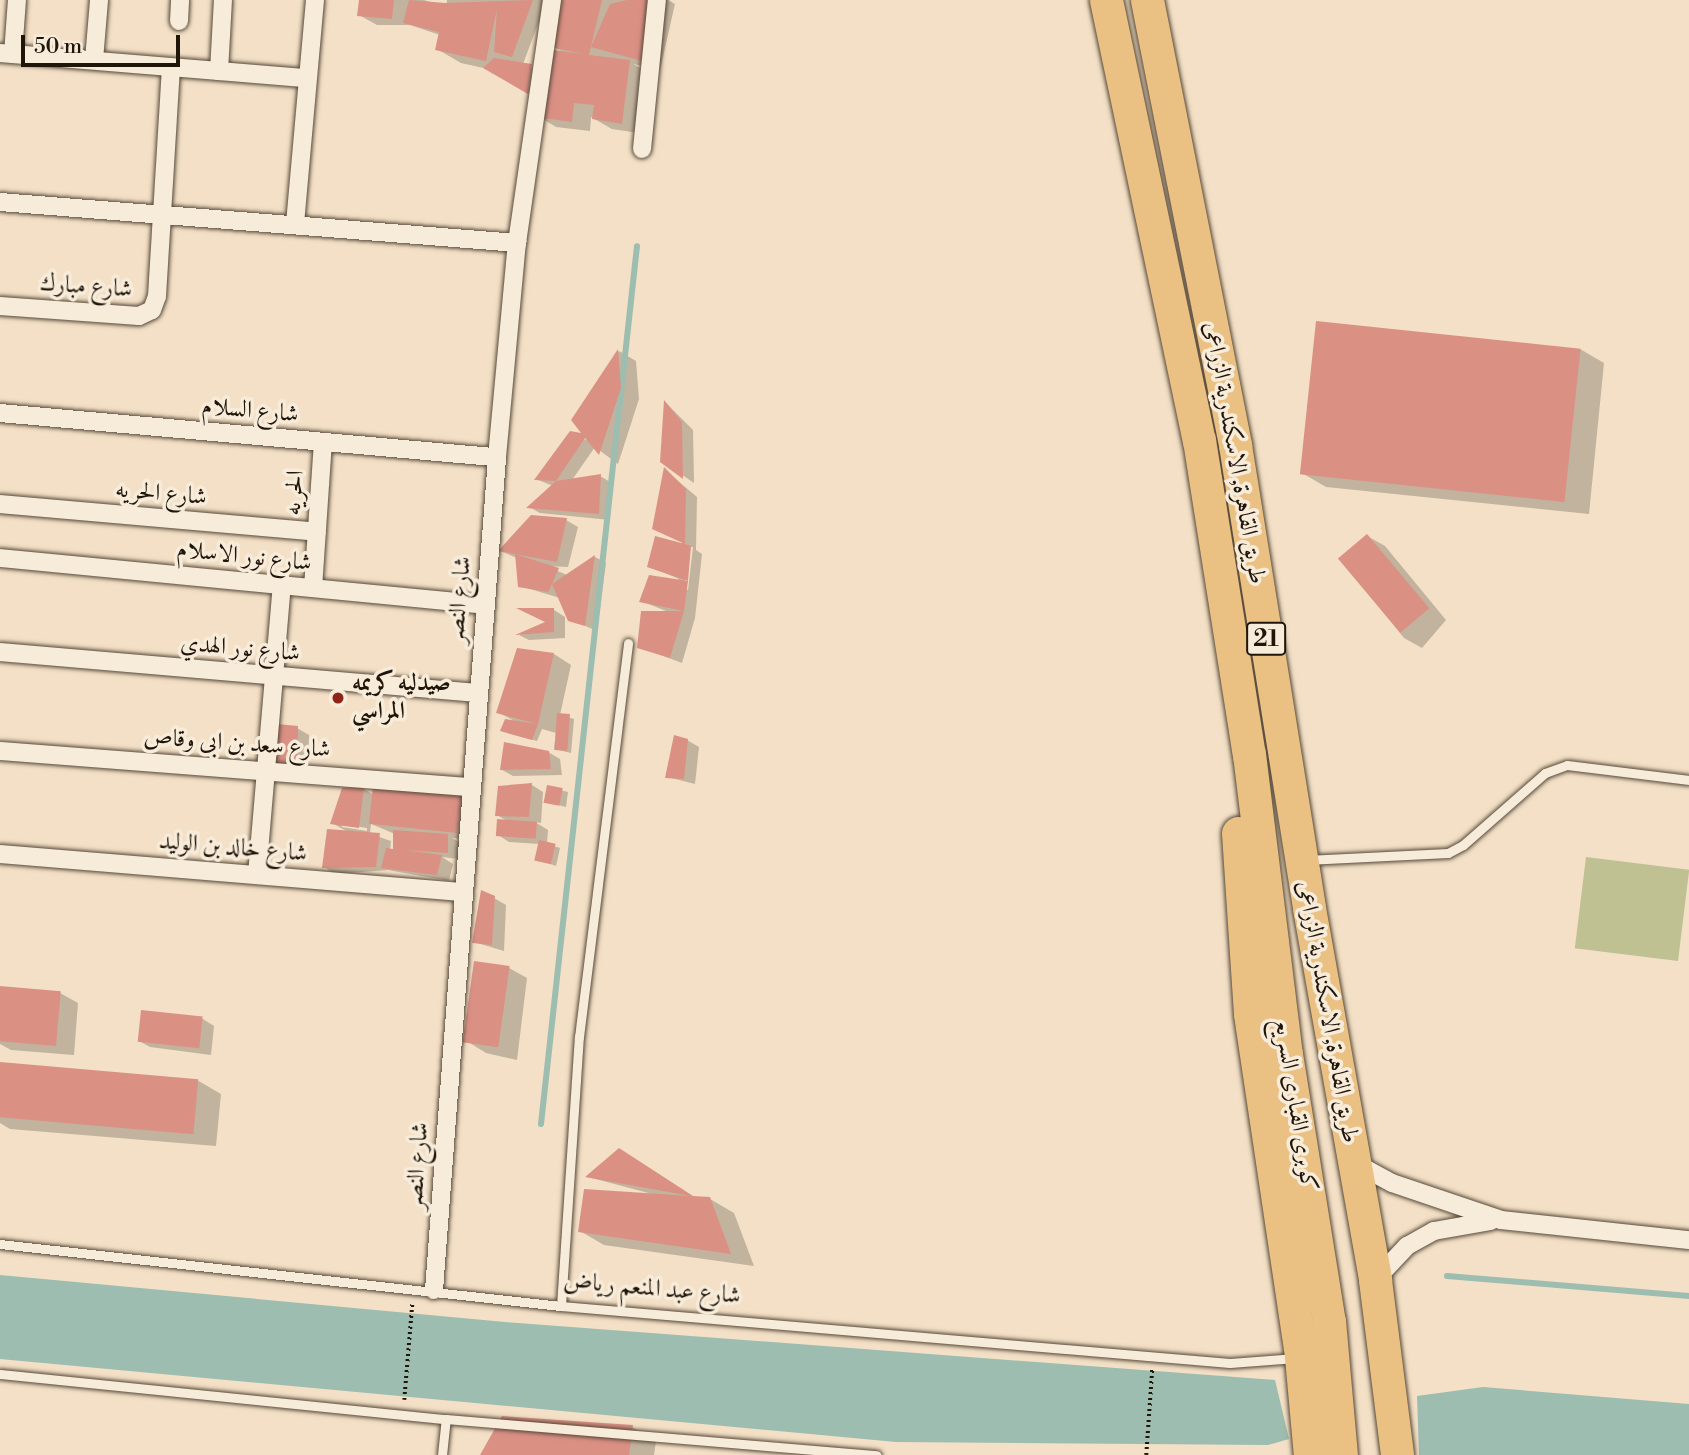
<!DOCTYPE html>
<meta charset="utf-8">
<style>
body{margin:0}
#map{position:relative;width:1689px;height:1455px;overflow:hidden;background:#f3e0c6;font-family:"Libre Bodoni",Amiri,serif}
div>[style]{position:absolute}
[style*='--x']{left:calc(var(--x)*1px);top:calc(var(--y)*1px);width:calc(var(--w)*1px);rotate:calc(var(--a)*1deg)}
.green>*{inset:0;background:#bfc192;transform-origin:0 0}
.water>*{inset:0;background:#9cbdb0}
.shadow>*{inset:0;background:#0003}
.stream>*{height:6px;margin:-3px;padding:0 3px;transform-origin:3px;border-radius:3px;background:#9cbdb0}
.building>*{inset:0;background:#db9084;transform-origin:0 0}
.path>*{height:3.5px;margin-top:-1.75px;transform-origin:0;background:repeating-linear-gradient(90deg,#201509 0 2px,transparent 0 5.5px)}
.roads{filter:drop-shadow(0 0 2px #554838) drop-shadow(0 0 2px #554838)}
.lane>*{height:9px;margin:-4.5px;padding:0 4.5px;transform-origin:4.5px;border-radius:4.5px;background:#f7ebda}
.street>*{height:18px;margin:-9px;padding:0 9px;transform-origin:9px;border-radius:9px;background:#f7ebda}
.highway>*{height:33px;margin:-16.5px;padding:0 16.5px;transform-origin:16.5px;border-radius:16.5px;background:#eac083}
.dots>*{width:19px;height:19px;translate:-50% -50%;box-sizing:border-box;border:4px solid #f7ebda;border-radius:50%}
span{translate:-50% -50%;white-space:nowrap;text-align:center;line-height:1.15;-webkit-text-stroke:7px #f7ebda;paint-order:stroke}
.shield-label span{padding:2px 5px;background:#f7ebda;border:2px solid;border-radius:5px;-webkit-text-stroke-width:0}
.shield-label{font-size:23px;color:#201509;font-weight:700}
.street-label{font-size:24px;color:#201509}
.poi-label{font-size:24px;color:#201509;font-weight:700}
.left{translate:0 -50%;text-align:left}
.scale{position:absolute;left:21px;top:35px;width:159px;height:32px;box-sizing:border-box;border:4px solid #201509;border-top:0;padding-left:9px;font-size:21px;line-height:24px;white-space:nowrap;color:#201509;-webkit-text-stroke:5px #f7ebda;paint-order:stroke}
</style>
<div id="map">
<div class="green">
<div style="left:1586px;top:857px;width:104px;height:92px;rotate:7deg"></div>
</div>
<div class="water">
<div style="clip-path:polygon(0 1275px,505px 1322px,1275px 1380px,1289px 1439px,1268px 1445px,896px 1442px,0 1359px)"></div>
<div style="clip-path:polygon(1483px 1387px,1689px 1404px,1689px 1455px,1419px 1455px,1417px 1396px)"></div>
</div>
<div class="shadow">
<div style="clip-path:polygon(361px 0,424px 0,446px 7px,447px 0,551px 0,545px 5px,523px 64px,544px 74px,566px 54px,552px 46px,560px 0,668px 0,675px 4px,660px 70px,633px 64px,648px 72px,639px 133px,612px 129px,591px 117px,590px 131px,556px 127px,538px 116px,541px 100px,488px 69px,461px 63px,437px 49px,440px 35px,410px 25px,377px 25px,359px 15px)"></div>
<div style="clip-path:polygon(1580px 349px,1604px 363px,1589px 514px,1326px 487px,1302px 473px)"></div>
<div style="clip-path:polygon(619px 351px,636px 361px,639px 399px,618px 464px,595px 447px,572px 480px,600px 476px,612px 483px,610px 520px,540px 513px,529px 507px,553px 486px,536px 479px,571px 433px,591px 442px,573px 420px)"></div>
<div style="clip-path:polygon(666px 403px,693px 430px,694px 483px,662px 461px)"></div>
<div style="clip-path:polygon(evenodd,665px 470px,697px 497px,696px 550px,702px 554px,695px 618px,682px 663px,639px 647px,666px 611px,641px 601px,679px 579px,649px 566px,682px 543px,665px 470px,689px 547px,693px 547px,688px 590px,684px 589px,689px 547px)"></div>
<div style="clip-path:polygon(566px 520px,578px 527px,568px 567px,546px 566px,567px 575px,595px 557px,606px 563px,597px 631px,569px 619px,560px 598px,520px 586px,517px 558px,500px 551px)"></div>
<div style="clip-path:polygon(1367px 536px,1385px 546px,1446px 620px,1422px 648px,1404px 638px,1340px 559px)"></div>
<div style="clip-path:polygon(554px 610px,565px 617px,565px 638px,529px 640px,519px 635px,548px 623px)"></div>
<div style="clip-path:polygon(554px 654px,571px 665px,560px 715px,574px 719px,571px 753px,554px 749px,556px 733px,542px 729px,537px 741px,507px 733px,516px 722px,498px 712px)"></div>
<div style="clip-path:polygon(297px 728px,309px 735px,308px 772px,280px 767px)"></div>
<div style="clip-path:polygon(687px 740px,699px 747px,695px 784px,667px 777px)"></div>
<div style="clip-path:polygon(548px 752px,560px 759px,562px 775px,513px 776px,502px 770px)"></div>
<div style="clip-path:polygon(532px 785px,543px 792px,541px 823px,535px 822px,548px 830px,547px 844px,560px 848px,556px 866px,536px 859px,540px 844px,509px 842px,498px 835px,507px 821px,497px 815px,499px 787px)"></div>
<div style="clip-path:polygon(548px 787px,568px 792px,566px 807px,546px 802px)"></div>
<div style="clip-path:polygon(evenodd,364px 789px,374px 795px,462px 795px,480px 806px,476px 840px,452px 838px,459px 842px,459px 859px,442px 857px,453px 864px,449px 881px,388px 870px,335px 874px,324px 867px,348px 832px,332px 823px,364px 789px,342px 824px,367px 828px,367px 831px,342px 827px,342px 824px,364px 789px,371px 824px,395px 834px,395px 851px,390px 850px,391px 841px,370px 834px,371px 824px)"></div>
<div style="clip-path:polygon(494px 898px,506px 905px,504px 951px,474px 942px)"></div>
<div style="clip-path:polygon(509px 968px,527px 978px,517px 1060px,486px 1053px,468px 1042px)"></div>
<div style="clip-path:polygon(0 988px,60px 993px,78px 1003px,74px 1055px,11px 1050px,0 1044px)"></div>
<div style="clip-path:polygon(142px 1012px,203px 1019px,214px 1026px,211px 1055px,150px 1047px,139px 1041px)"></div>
<div style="clip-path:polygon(0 1064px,197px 1080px,221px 1094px,216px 1146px,10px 1129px,0 1123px)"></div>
<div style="clip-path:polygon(619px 1150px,694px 1198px,710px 1199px,734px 1213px,754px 1266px,604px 1245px,580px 1231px,656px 1195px,588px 1177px)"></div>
<div style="clip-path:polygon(632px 1427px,656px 1441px,654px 1455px,482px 1455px)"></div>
</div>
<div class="stream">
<div style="--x:541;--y:1124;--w:883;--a:-83.76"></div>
<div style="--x:1447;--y:1276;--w:243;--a:4.7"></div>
</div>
<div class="building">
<div style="clip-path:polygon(359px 0,394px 0,392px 19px,357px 16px)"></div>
<div style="clip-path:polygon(409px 0,445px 3px,533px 0,512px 57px,494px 52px,497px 9px,486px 61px,435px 50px,439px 32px,403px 23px)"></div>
<div style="clip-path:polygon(558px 0,602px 0,589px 55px,630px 60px,622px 124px,592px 119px,594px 105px,574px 103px,572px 122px,536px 117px,546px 49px,584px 54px,550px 47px)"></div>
<div style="clip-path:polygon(627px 0,656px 0,642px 61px,591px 47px,610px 4px)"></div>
<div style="clip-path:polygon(494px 58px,532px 64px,528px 94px,483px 68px)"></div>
<div style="left:1316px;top:321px;width:266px;height:154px;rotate:6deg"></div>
<div style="clip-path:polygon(618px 349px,621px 388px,599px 455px,585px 438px,556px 481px,534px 480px,570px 431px,581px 433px,571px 420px)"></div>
<div style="clip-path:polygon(664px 400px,682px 422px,683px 479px,660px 462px)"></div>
<div style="clip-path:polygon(664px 467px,686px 489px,685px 544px,691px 546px,688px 581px,647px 567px,655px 536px,685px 544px,652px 529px)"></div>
<div style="clip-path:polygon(601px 474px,599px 514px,526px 508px,556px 481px)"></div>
<div style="clip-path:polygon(531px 515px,567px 518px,557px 562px,515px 554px,559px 568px,552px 584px,595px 555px,585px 626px,568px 621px,552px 584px,548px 592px,518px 587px,515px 554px,498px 551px)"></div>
<div style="left:1367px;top:534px;width:97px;height:38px;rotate:50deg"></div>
<div style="clip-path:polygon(649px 575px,688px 581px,684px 611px,639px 602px)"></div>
<div style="clip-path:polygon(516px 608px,554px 608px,554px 632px,515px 635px,545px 622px)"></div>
<div style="clip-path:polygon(641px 611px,684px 611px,670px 658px,637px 648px)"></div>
<div style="clip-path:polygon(517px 648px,554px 653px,538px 724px,496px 713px)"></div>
<div style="left:557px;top:713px;width:13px;height:37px;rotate:4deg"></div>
<div style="clip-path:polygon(505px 719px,538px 724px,532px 740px,500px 731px)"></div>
<div style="clip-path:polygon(277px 724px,298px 726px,297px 767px,266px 762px)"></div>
<div style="clip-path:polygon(674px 735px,688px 739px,684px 779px,665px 778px)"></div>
<div style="clip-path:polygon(504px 742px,549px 751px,551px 769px,500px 770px)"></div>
<div style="clip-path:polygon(532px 783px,529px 817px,495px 816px,498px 786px)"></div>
<div style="left:373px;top:785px;width:89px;height:39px;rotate:6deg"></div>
<div style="left:547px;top:785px;width:16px;height:18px;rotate:11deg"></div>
<div style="clip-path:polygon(364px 787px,359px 828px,330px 824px,342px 788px)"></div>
<div style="left:497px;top:819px;width:40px;height:17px;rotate:4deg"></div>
<div style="clip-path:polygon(327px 829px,380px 833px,376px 867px,322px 868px)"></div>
<div style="clip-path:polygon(393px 830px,448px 834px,448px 853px,404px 850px,442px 855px,437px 875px,381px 868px,386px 848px,393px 849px)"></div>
<div style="left:539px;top:840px;width:17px;height:21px;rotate:13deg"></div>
<div style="clip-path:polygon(481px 890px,495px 896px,492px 945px,472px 943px)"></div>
<div style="left:474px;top:961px;width:36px;height:82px;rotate:8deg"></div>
<div style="left:0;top:986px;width:61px;height:55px;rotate:5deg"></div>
<div style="left:141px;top:1010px;width:62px;height:32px;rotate:6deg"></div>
<div style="left:0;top:1062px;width:199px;height:55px;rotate:5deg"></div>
<div style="clip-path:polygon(619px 1148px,693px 1196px,710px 1197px,731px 1254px,578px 1232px,584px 1189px,691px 1196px,585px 1177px)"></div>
<div style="clip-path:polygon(502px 1416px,633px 1425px,629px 1455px,480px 1455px)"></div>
</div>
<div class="path">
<div style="--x:404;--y:1400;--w:96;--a:-85.2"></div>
<div style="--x:1146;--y:1455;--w:86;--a:-86"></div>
</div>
<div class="roads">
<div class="lane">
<div style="--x:1306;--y:860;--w:142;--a:-2.8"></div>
<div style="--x:1448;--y:853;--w:17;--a:-28"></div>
<div style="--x:1463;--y:845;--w:109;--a:-41.3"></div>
<div style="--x:1545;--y:773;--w:23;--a:-20"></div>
<div style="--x:1567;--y:765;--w:123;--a:7"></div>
<div style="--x:0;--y:1244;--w:564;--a:6.31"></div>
<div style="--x:561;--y:1306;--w:671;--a:4.87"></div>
<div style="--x:1230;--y:1363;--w:66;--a:-4.3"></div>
<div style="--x:561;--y:1306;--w:270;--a:-86.2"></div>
<div style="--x:579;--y:1037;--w:397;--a:-82.9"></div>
<div style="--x:0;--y:1374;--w:448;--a:5.8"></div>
<div style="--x:446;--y:1419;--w:432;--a:4.8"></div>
<div style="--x:442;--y:1455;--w:36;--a:-84"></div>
</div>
<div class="street">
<div style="--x:179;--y:21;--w:21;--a:-87"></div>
<div style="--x:0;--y:53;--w:308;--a:4.7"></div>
<div style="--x:13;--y:54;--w:54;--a:-85.8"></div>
<div style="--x:94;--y:60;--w:60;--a:-85.2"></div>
<div style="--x:219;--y:71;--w:71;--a:-86.8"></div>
<div style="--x:642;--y:149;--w:150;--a:-84.3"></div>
<div style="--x:0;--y:202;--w:519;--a:4.53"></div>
<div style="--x:295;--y:224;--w:225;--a:-84.9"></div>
<div style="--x:0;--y:306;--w:139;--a:4.1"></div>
<div style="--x:139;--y:316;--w:14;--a:-25"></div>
<div style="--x:152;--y:310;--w:15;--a:-70"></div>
<div style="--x:157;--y:296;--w:229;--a:-86.5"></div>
<div style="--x:0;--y:413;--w:499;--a:5.1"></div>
<div style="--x:0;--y:504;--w:318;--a:5"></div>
<div style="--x:0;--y:558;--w:486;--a:5.5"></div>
<div style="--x:313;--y:588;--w:146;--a:-86.1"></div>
<div style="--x:0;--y:652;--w:479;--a:4.9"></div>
<div style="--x:0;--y:751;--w:470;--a:4.4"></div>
<div style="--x:0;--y:854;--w:463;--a:4.7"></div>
<div style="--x:257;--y:875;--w:290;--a:-85.1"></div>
<div style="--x:1353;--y:1162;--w:44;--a:28.3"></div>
<div style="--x:1392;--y:1183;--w:115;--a:18.7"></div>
<div style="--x:1501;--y:1220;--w:189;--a:6.1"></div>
<div style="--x:1375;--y:1280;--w:47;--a:-46.7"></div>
<div style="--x:1407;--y:1246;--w:31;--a:-29"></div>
<div style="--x:1434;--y:1231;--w:58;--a:-10"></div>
<div style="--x:434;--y:1290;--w:835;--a:-85.67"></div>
<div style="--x:497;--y:457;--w:215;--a:-84.7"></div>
<div style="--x:517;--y:243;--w:246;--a:-81.8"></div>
</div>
<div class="highway">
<div style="--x:1106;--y:0;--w:450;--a:78.1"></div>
<div style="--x:1199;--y:440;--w:318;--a:81"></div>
<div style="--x:1249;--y:754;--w:302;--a:83"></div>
<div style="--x:1286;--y:1054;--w:270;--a:80.9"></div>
<div style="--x:1329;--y:1321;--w:135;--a:84.9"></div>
<div style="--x:1147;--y:0;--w:454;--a:78.8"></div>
<div style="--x:1235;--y:445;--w:469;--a:80.9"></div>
<div style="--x:1309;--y:908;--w:378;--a:79.9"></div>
<div style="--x:1375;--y:1280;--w:176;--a:82.8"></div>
<div style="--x:1238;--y:833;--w:181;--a:86.2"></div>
<div style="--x:1250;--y:1014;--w:347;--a:81.5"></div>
<div style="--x:1301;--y:1357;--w:98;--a:84.8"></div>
</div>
</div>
<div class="dots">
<div style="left:338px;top:698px;background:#8f2418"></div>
</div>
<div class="shield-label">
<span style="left:1266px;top:639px">21</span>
</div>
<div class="street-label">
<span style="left:86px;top:287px;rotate:4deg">شارع مبارك</span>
<span style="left:250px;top:411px;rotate:5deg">شارع السلام</span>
<span style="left:1234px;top:453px;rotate:80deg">طريق القاهرة, الاسكندرية الزراعى</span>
<span style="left:295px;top:493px;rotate:-86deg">الحريه</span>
<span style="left:161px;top:494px;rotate:5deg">شارع الحريه</span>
<span style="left:244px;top:557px;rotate:6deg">شارع نور الاسلام</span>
<span style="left:460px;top:600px;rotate:-85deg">شارع النصر</span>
<span style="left:240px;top:649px;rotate:5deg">شارع نور الهدي</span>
<span style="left:237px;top:744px;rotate:4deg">شارع سعد بن ابى وقاص</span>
<span style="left:233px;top:848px;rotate:5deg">شارع خالد بن الوليد</span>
<span style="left:1327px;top:1012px;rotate:80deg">طريق القاهرة, الاسكندرية الزراعى</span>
<span style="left:1295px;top:1105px;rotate:81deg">كوبرى القبارى السريع</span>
<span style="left:418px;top:1166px;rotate:-86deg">شارع النصر</span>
<span style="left:652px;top:1289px;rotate:5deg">شارع عبد المنعم رياض</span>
</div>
<div class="poi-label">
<span class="left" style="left:352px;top:698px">صيدليه كريمه<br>المراسي</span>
</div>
<div class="scale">50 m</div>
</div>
